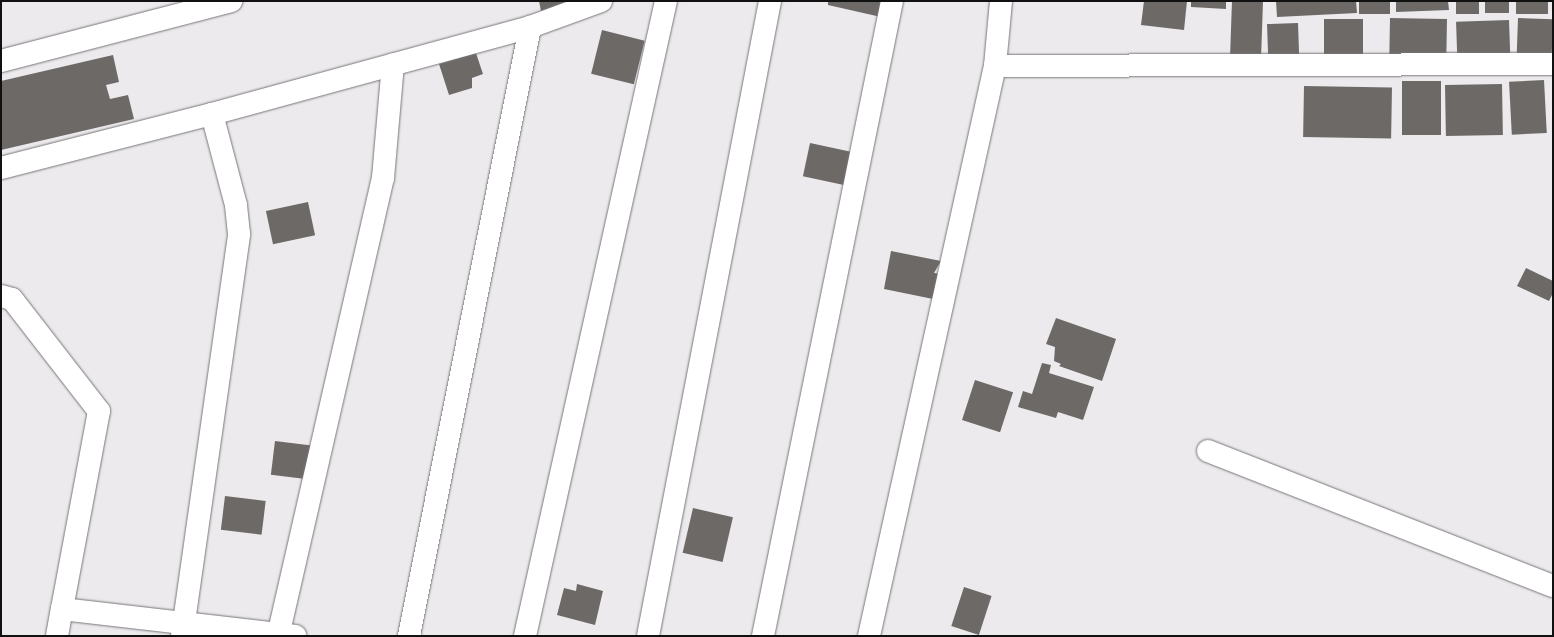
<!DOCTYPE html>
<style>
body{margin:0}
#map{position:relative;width:1554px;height:637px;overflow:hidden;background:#edeaee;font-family:"Golos Text",sans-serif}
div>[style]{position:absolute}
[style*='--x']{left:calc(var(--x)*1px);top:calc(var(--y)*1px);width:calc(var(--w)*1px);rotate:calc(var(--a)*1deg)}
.building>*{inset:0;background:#6d6967;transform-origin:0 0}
.roads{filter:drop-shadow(0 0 1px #787579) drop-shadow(0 0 1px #787579)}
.minor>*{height:22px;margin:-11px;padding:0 11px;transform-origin:11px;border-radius:11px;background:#fff}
span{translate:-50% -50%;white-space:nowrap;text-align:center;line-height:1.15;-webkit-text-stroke:4px #fbf7fc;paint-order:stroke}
.frame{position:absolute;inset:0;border:2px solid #121112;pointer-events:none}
</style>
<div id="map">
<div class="building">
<div style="clip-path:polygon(539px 1px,568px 1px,541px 11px)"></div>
<div style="clip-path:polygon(828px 1px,884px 1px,881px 17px,828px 5px)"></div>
<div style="clip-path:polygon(1144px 1px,1187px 1px,1184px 30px,1141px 25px)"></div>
<div style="clip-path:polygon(1191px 1px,1226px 1px,1226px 9px,1191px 7px)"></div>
<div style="left:1232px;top:1px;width:31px;height:55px;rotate:2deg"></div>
<div style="clip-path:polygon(1276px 1px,1356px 1px,1357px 13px,1277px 17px)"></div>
<div style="left:1359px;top:1px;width:31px;height:13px"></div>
<div style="clip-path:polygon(1396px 1px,1448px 1px,1449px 10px,1396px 12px)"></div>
<div style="left:1456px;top:1px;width:23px;height:13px"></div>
<div style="left:1485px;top:1px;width:24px;height:12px"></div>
<div style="left:1516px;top:1px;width:32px;height:13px"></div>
<div style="left:1390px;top:18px;width:57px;height:39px;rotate:1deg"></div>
<div style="left:1518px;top:18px;width:35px;height:38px;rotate:2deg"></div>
<div style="left:1324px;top:19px;width:39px;height:41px"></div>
<div style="left:1509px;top:20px;width:37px;height:53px;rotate:88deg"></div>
<div style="left:1298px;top:23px;width:33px;height:31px;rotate:88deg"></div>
<div style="left:602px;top:30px;width:44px;height:45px;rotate:14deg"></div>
<div style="clip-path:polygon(476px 53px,483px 74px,472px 78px,472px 88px,449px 95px,439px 64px)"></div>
<div style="clip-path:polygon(113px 55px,119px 82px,106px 85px,110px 99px,128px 95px,134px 119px,1px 150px,1px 81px)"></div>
<div style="left:1544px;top:80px;width:53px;height:35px;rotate:87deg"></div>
<div style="left:1402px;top:81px;width:39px;height:54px"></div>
<div style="left:1502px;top:84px;width:51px;height:57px;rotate:89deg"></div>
<div style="left:1304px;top:86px;width:88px;height:51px;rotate:1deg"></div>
<div style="left:810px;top:143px;width:43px;height:34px;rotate:12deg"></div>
<div style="left:308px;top:202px;width:34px;height:43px;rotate:78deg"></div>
<div style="clip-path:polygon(891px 251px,941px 261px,934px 273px,943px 274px,938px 300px,884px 289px)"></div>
<div style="clip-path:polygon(1526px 268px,1553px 281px,1553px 293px,1549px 301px,1517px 286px)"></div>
<div style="clip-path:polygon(1056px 318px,1116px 339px,1102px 381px,1059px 366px,1061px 364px,1054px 361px,1055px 347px,1046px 344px)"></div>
<div style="clip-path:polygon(1042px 363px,1051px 365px,1049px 373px,1094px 387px,1083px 420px,1058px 412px,1056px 418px,1018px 407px,1023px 391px,1032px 394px)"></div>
<div style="left:975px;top:380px;width:40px;height:42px;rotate:18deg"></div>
<div style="left:275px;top:441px;width:39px;height:34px;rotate:7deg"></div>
<div style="left:225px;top:496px;width:41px;height:34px;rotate:7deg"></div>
<div style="left:693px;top:508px;width:41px;height:46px;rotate:13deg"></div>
<div style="clip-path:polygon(577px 584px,603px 591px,595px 625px,557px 615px,564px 588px,576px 591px)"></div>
<div style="left:964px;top:587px;width:29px;height:41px;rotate:18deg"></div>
</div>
<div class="roads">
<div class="minor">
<div style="--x:1;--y:61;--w:238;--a:-14.6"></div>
<div style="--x:995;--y:66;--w:65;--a:-84.7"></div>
<div style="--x:1;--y:168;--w:218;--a:-14.4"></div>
<div style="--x:212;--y:114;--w:330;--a:-15.3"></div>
<div style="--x:1;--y:296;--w:11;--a:15"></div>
<div style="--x:12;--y:299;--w:142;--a:52.2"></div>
<div style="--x:99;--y:411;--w:201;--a:100.6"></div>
<div style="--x:1208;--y:451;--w:370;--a:21.4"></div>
<div style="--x:57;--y:636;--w:27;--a:-80"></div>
<div style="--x:62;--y:609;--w:235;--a:6.6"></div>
<div style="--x:182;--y:636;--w:406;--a:-81.9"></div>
<div style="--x:239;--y:234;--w:29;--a:-96"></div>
<div style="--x:236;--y:205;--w:94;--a:-104.8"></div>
<div style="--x:278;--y:636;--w:470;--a:-77.1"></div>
<div style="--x:383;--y:178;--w:114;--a:-85"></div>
<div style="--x:409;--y:636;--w:621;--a:-78.76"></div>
<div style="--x:530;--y:27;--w:76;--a:-20.1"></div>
<div style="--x:525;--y:636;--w:650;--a:-77.48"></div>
<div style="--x:648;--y:636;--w:647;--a:-79.12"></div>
<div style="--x:763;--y:636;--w:648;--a:-78.52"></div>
<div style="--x:869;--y:636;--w:584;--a:-77.54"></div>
<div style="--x:995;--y:66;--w:558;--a:-0.21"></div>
</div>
</div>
<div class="frame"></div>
</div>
